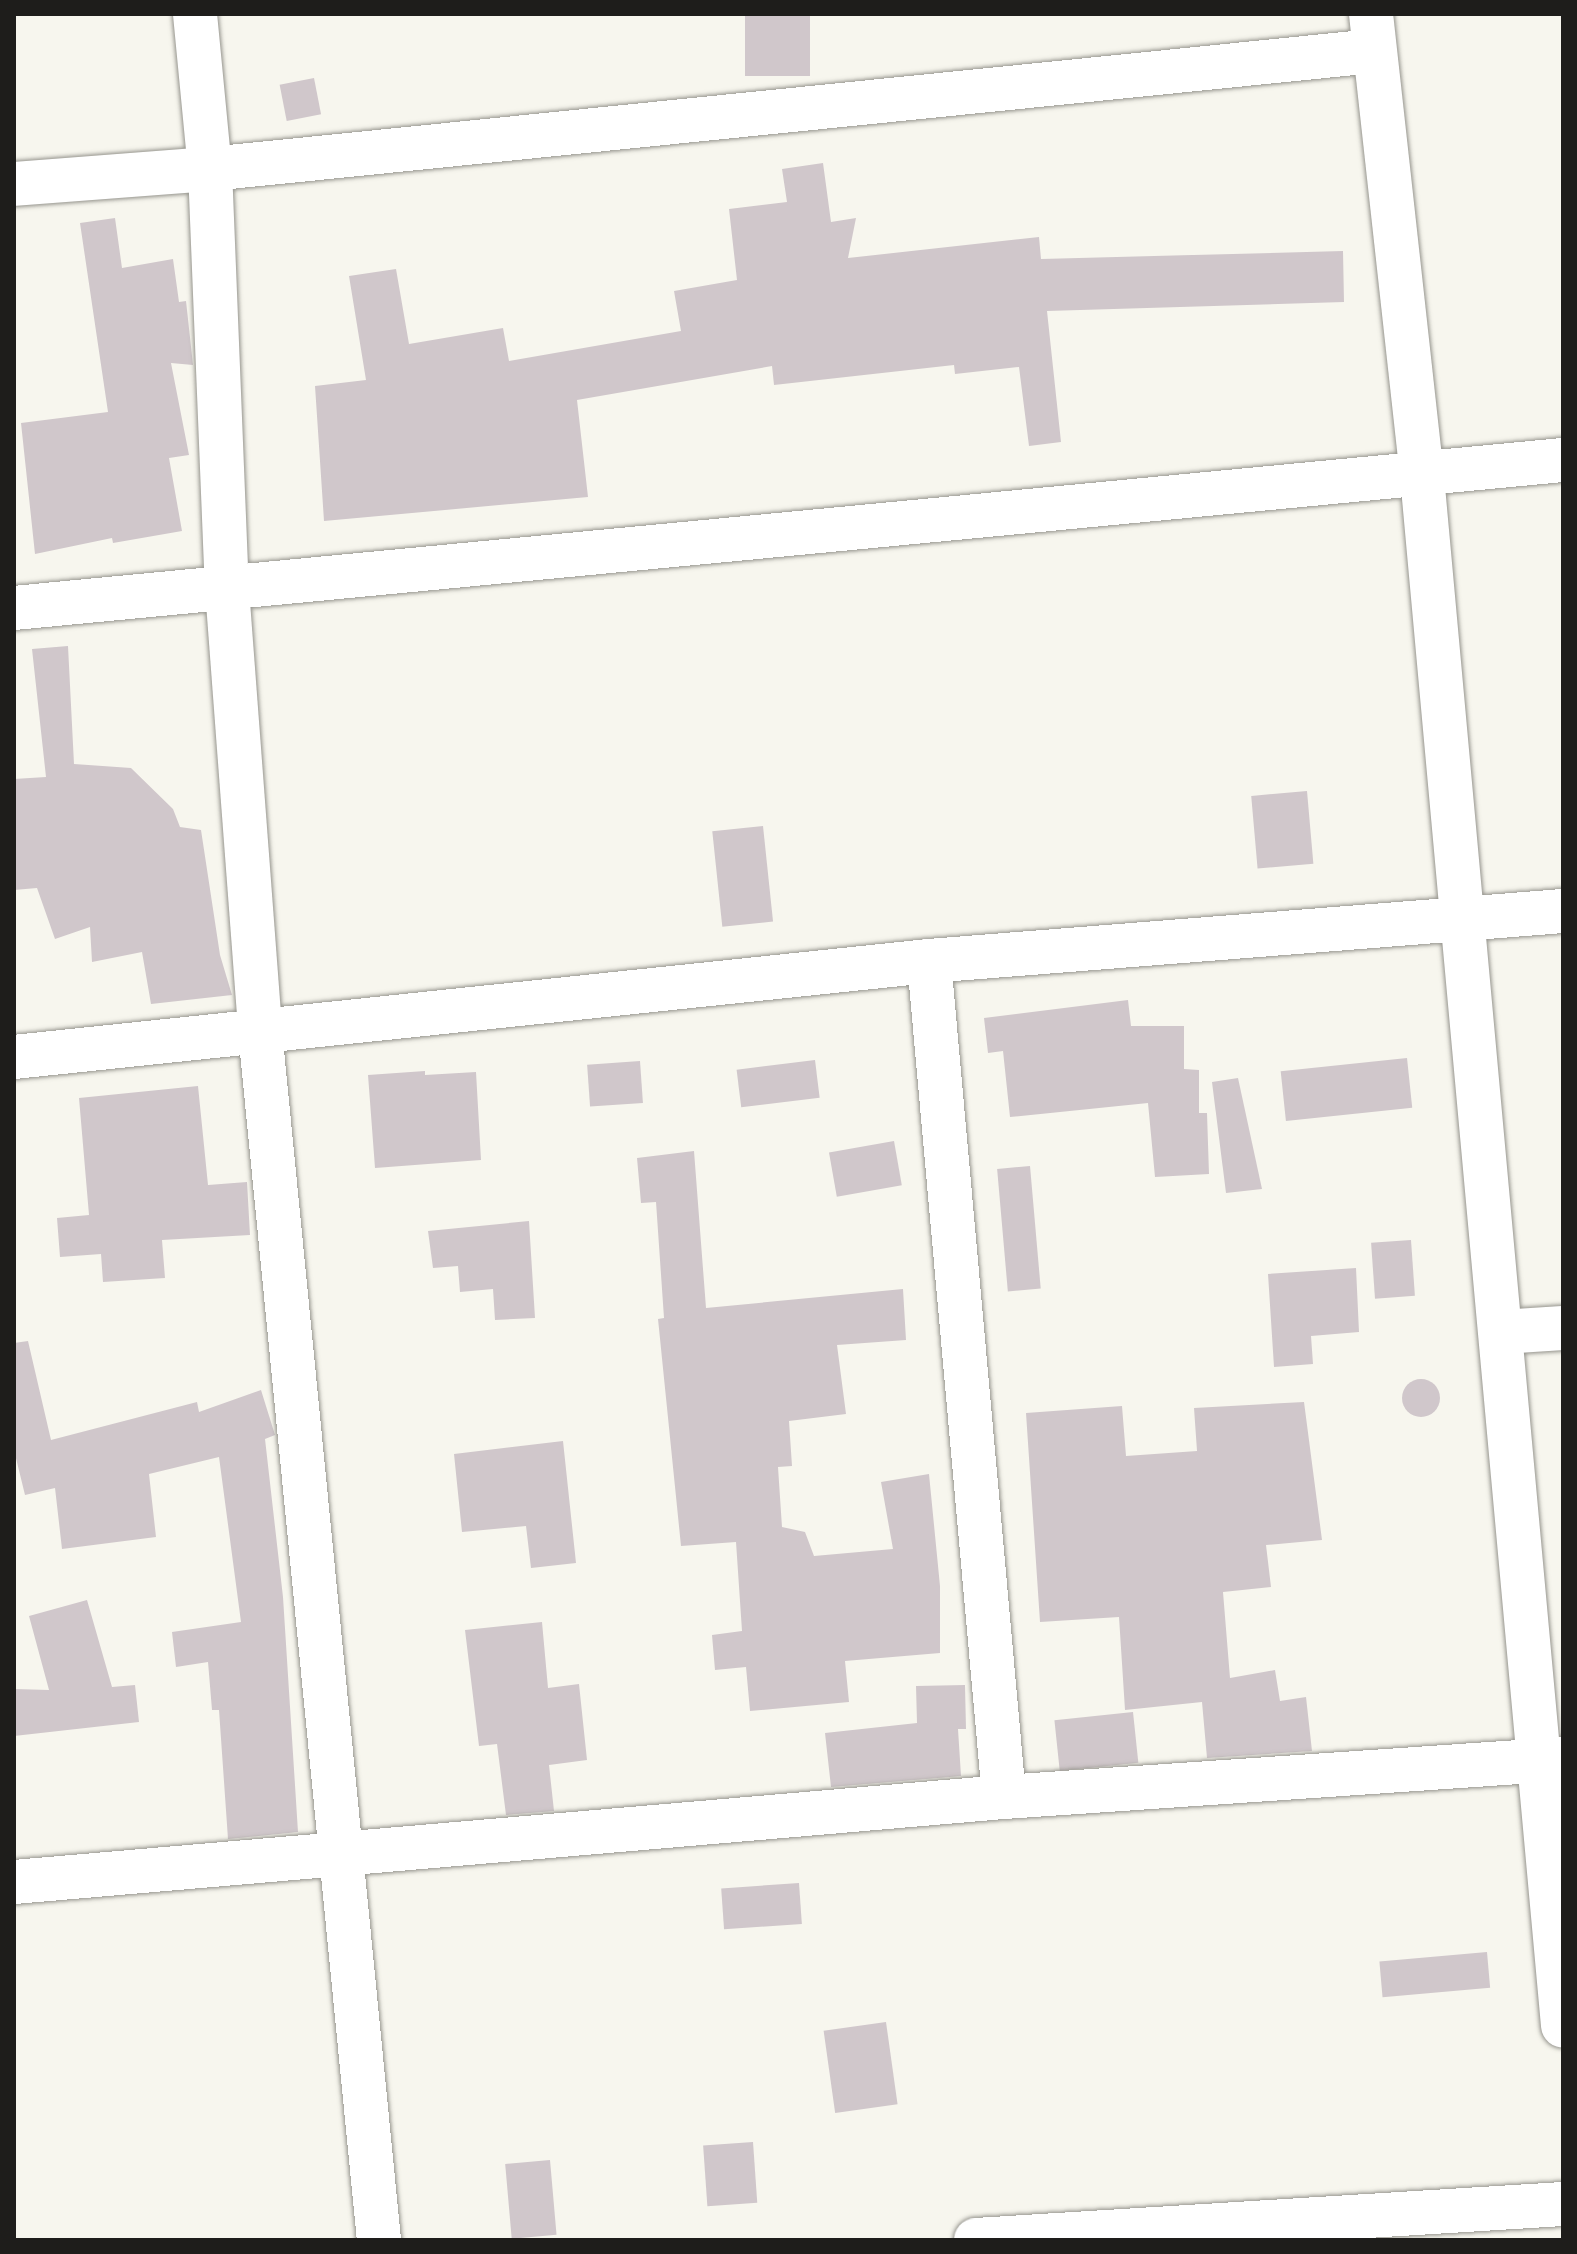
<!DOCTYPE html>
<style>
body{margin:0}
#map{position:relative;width:1577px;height:2254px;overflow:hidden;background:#f7f6ee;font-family:"Playfair Display",serif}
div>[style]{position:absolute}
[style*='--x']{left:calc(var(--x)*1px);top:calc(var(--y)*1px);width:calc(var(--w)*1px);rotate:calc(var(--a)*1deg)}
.building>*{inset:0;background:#d0c7cb;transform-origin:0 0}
.round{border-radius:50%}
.roads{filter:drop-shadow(0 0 2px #96958e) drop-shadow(0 0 2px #96958e)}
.minor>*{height:44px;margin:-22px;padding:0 22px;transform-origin:22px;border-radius:22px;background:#fff}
span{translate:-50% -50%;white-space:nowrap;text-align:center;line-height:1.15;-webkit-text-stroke:6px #f7f6ee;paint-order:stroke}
.frame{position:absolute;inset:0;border:16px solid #1e1d1b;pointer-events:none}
</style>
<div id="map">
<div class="building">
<div style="left:745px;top:14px;width:65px;height:62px"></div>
<div style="left:314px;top:78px;width:37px;height:35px;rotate:79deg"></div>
<div style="clip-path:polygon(823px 163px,831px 222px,856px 218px,848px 258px,1039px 237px,1041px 259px,1343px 251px,1344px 302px,1047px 311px,1061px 442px,1029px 446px,1019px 367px,955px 374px,954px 365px,774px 385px,772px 366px,577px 400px,588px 497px,324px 521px,315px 386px,366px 380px,349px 276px,396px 269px,409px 344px,503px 328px,509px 361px,681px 331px,674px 291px,737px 280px,729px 209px,787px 202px,782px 169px)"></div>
<div style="clip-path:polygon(115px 218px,122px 268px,173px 259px,179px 302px,186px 301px,193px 365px,171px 363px,189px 455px,169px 458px,182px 531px,113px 543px,112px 538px,35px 554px,21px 423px,108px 412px,80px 223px)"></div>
<div style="clip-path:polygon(68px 646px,74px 764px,131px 768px,173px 809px,180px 827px,201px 830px,220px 955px,232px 995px,151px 1004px,142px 952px,92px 962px,90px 927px,55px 939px,37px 888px,14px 890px,14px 779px,46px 777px,32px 649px)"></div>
<div style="left:1307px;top:791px;width:73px;height:56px;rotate:85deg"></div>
<div style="left:763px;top:826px;width:96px;height:51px;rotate:84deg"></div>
<div style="clip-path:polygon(1128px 1000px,1131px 1026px,1184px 1026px,1184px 1069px,1199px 1070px,1199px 1113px,1207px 1113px,1209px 1174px,1155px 1177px,1148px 1103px,1010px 1117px,1003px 1051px,988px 1053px,984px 1018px)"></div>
<div style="left:1407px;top:1058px;width:50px;height:127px;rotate:84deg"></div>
<div style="left:815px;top:1060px;width:38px;height:79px;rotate:83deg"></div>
<div style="left:640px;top:1061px;width:42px;height:53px;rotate:86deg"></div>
<div style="clip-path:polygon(425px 1071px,425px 1075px,476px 1072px,481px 1160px,375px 1168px,368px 1075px)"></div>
<div style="clip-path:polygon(1238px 1078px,1262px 1189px,1226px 1193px,1212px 1082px)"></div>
<div style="clip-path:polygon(198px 1086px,208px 1185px,247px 1182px,250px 1235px,162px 1240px,165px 1278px,103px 1282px,101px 1254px,60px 1257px,57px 1218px,89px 1215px,79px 1098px)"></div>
<div style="left:894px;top:1141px;width:45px;height:66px;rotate:80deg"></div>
<div style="clip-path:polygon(694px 1151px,706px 1308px,903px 1289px,906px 1340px,837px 1345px,846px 1414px,789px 1421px,792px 1466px,778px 1467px,782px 1527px,805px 1532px,814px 1556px,893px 1549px,881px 1482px,929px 1474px,940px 1586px,940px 1653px,845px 1661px,849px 1702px,750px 1711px,746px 1667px,715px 1670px,712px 1635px,742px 1631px,736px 1542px,681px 1546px,658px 1319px,664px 1318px,656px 1202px,641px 1203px,637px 1158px)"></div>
<div style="left:1030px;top:1166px;width:123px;height:33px;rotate:85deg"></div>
<div style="clip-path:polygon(529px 1221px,535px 1318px,495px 1320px,493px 1289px,460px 1292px,458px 1266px,433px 1268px,428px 1231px)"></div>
<div style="left:1411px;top:1240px;width:56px;height:40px;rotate:86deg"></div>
<div style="clip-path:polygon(1356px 1268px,1359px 1332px,1311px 1336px,1313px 1364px,1274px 1367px,1268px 1274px)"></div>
<div style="clip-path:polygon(28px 1341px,51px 1440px,197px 1402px,199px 1412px,261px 1390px,275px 1435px,265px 1439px,283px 1597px,298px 1832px,228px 1839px,219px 1710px,212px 1710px,208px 1662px,176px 1667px,172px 1632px,241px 1622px,219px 1457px,149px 1474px,156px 1537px,62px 1549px,55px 1488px,25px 1495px,14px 1450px,14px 1343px)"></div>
<div class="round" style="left:1402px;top:1379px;width:38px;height:38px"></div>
<div style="clip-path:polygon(1304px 1402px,1322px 1540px,1266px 1545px,1271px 1587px,1223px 1592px,1230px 1678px,1275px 1670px,1280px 1701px,1306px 1697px,1312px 1751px,1207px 1758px,1202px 1702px,1125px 1710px,1119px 1617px,1040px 1622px,1026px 1413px,1122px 1406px,1126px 1456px,1197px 1451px,1194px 1408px)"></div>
<div style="clip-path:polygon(563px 1441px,576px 1563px,531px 1568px,526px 1526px,462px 1532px,454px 1454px)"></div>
<div style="clip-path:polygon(87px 1600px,112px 1687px,135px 1685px,139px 1722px,14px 1736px,14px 1689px,49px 1690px,29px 1616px)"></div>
<div style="clip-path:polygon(542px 1622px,548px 1688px,579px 1684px,587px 1760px,549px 1765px,554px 1811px,506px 1815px,497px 1744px,479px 1746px,465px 1630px)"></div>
<div style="clip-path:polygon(965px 1685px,966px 1729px,958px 1729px,961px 1776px,831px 1787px,825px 1733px,917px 1723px,916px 1686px)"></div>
<div style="left:1133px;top:1712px;width:51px;height:79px;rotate:84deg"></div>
<div style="left:799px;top:1883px;width:41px;height:78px;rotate:86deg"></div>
<div style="left:1487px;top:1952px;width:36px;height:108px;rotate:85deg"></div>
<div style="left:886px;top:2022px;width:83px;height:63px;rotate:82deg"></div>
<div style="left:753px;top:2142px;width:61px;height:50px;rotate:86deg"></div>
<div style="left:550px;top:2160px;width:75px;height:45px;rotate:85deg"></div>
</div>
<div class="roads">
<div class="minor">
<div style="--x:195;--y:14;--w:156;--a:84.5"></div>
<div style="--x:210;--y:169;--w:420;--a:87.7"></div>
<div style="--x:227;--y:589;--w:443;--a:85.7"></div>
<div style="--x:260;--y:1031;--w:1215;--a:84.38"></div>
<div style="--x:1371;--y:14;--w:465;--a:83.7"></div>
<div style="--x:1422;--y:476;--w:1556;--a:84.8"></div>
<div style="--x:14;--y:184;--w:197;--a:-4.4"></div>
<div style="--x:210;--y:169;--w:1169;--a:-5.79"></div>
<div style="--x:14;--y:608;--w:1556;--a:-5.46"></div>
<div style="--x:929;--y:961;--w:839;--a:84.87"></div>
<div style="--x:14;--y:1057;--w:920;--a:-5.99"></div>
<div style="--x:929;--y:961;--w:636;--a:-4.51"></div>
<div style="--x:1501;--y:1332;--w:62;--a:-3.7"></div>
<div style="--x:14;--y:1882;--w:994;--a:-4.91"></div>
<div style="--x:1004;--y:1797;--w:560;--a:-3.89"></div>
<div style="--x:976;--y:2240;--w:588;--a:-3.51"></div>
</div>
</div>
<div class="frame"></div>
</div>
